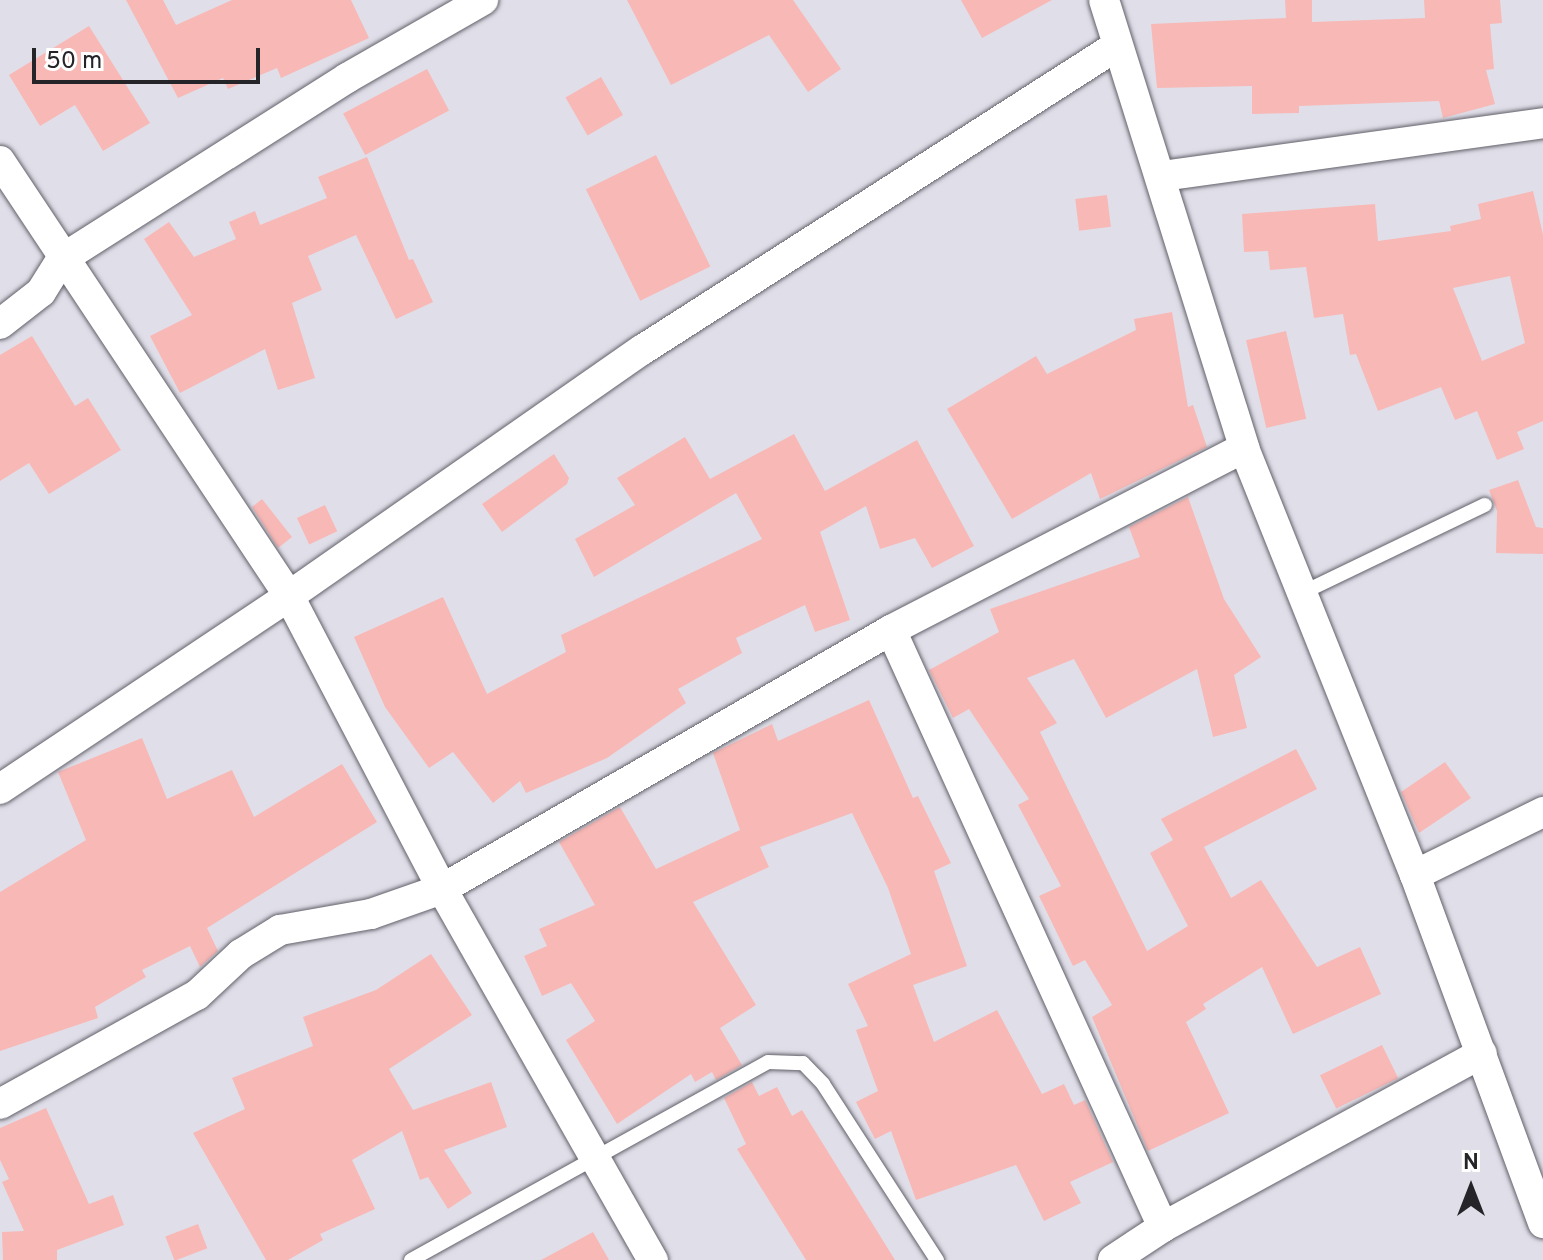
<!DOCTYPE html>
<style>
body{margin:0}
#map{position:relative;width:1543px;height:1260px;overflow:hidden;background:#e0dfe9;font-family:Overpass,sans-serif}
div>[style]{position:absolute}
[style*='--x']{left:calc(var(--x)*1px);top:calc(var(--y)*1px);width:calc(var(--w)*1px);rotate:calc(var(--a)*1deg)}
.building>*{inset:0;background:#f8b8b6;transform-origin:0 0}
.roads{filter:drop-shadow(0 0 2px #62616a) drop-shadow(0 0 2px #62616a)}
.service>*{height:14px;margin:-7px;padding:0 7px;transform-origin:7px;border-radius:7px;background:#fff}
.minor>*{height:30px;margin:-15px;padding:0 15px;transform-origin:15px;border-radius:15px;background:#fff}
span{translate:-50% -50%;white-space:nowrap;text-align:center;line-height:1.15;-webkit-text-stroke:6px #fff;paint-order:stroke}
.north{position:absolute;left:1431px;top:1148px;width:80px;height:80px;-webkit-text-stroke:6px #fff;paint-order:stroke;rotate:0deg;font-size:22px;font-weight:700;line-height:32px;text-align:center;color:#252428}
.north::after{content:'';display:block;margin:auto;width:28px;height:36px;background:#252428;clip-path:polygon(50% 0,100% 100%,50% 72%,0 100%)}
.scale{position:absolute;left:32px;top:48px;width:228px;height:36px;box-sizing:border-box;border:4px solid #252428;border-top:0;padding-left:10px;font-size:24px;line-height:28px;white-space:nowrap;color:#252428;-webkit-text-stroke:6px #fff;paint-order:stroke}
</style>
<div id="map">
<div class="building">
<div style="clip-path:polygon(126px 0,163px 0,176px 25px,232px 0,351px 0,369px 38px,281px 78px,277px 68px,228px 89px,223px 78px,178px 98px)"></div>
<div style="clip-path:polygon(627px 0,793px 0,841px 69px,808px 92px,769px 35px,671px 85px)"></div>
<div style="clip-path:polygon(961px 0,1052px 0,982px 38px)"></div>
<div style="clip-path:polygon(1285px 0,1312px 0,1312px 22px,1425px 18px,1424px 0,1500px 0,1502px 23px,1490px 24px,1494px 69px,1486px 70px,1495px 104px,1443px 118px,1439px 101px,1299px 106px,1299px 113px,1252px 114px,1252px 86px,1157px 88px,1151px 24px,1286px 18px)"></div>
<div style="clip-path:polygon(89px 26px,150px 123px,103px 151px,75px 105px,40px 126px,9px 75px)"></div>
<div style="left:427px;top:69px;width:47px;height:95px;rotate:62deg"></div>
<div style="left:601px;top:77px;width:44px;height:41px;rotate:60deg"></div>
<div style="left:656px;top:155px;width:124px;height:78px;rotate:64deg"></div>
<div style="clip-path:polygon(367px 157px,409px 260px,413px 259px,433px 302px,396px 319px,356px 235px,308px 256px,322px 290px,292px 303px,315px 378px,278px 390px,265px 349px,180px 393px,150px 336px,192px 315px,144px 239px,169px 222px,194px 257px,236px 239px,229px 222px,255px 211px,260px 225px,327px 198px,318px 177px)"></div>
<div style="clip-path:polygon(evenodd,1533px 191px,1543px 235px,1543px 421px,1517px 432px,1524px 449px,1497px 460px,1477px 411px,1455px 420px,1441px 387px,1378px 411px,1356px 354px,1350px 355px,1343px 314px,1314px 318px,1306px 267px,1270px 270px,1268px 251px,1244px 252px,1242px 214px,1375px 204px,1378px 241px,1451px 231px,1450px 226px,1481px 219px,1478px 204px,1533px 191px,1510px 276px,1525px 343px,1482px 361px,1453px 288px,1510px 276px)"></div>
<div style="left:1107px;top:195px;width:32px;height:32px;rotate:83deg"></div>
<div style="clip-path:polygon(1172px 312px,1188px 407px,1193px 405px,1207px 447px,1100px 499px,1091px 473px,1012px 519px,947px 409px,1036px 356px,1047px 374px,1136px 330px,1134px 319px)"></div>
<div style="left:1286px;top:331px;width:90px;height:41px;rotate:77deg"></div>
<div style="clip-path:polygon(32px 336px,75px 406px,88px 398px,121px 450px,49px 494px,29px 463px,0 481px,0 355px)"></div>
<div style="clip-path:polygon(794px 434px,825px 491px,917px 440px,974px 546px,932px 568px,915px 538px,880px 549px,866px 506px,820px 532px,850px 620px,815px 632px,805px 605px,736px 638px,742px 653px,678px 689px,686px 703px,607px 758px,526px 793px,520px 781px,493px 803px,453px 752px,429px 768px,385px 707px,354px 637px,443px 597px,487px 694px,566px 652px,561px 635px,762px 539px,736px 493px,594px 577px,575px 539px,635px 505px,617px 478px,685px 437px,710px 479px)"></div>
<div style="clip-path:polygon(554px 454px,569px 478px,567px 484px,502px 532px,482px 504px)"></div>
<div style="clip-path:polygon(1518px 480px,1536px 527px,1543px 528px,1543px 554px,1496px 553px,1497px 511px,1489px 490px)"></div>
<div style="clip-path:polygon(1188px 497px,1224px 599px,1261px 657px,1234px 675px,1247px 728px,1213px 737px,1197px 669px,1106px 718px,1074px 659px,1027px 678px,1057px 723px,1040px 732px,1147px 951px,1188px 926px,1150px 853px,1173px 840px,1161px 819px,1296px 749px,1317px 789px,1204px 847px,1231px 898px,1261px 880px,1317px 967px,1360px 947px,1381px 994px,1293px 1034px,1262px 967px,1203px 1004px,1206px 1009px,1186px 1022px,1229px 1113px,1148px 1151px,1092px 1017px,1112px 1005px,1085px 960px,1073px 966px,1039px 896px,1061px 886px,1018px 805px,1029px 799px,969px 709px,953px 718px,929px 670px,999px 632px,990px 609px,1140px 557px,1129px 527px)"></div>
<div style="clip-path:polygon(262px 499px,292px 537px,278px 548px,252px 507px)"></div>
<div style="left:325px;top:505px;width:29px;height:31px;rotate:65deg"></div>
<div style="clip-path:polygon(869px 700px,913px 798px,918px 796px,951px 863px,934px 871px,967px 966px,913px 985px,934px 1042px,997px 1010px,1042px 1094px,1064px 1084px,1074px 1105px,1085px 1100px,1113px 1162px,1070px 1182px,1081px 1203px,1044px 1221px,1016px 1165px,916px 1200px,891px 1131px,875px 1139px,856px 1102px,878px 1091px,856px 1030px,868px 1026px,848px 984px,911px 954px,888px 888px,852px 813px,760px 847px,769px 867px,693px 902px,756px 1005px,720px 1028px,742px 1065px,716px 1080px,712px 1072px,695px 1082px,691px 1074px,617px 1124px,566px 1040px,595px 1021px,571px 983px,542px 996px,524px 956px,547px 946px,539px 929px,595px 905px,559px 842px,620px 807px,656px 869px,740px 830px,713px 753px,772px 724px,778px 741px)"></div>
<div style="clip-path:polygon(142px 738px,167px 799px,232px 770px,254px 817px,342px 764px,377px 822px,207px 928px,218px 951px,200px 967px,190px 946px,142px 970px,146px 977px,95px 1007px,98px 1018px,0 1051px,0 892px,86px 840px,58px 772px)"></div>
<div style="clip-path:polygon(1445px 762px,1471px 798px,1419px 833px,1401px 792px)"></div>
<div style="clip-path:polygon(431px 954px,472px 1015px,389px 1069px,413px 1110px,491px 1082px,507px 1127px,444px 1150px,472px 1193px,448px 1209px,428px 1177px,420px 1180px,402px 1131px,352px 1160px,375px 1209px,320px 1234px,323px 1240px,288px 1260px,266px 1260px,193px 1133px,245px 1109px,232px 1078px,313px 1046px,303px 1017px,376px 990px)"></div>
<div style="left:1382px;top:1045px;width:37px;height:69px;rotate:64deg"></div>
<div style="clip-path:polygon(752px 1082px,759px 1096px,777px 1087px,792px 1116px,802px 1110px,895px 1260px,806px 1260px,737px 1149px,746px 1144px,724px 1098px)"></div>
<div style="clip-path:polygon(46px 1108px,89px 1204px,113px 1195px,124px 1225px,57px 1250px,57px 1260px,3px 1260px,2px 1232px,24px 1231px,2px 1182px,9px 1179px,0 1160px,0 1128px)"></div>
<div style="left:198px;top:1224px;width:26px;height:35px;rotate:69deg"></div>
<div style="clip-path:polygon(593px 1232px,609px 1260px,541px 1260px)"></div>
</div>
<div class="roads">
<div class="service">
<div style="--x:1302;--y:593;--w:203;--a:-25.7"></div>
<div style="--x:411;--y:1260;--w:408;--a:-29"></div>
<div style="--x:768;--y:1062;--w:35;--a:2"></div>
<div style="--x:803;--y:1063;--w:29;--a:46"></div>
<div style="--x:823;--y:1084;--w:210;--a:57.1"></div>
</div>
<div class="minor">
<div style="--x:1104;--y:0;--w:469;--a:72.6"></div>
<div style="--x:1244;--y:448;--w:460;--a:68.2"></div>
<div style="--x:1415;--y:875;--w:371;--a:69.8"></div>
<div style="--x:0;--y:161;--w:522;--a:56.4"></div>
<div style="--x:289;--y:596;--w:331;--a:62.4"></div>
<div style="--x:442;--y:889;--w:427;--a:60.4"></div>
<div style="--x:1162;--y:176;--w:385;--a:-7.9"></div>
<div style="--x:0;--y:324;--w:52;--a:-38"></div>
<div style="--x:41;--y:292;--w:39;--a:-58"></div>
<div style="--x:62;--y:259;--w:338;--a:-32.4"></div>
<div style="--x:347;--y:78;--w:157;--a:-29.8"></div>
<div style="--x:891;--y:630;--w:656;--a:65.51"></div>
<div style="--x:0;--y:789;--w:348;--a:-33.7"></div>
<div style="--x:289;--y:596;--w:430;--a:-34.9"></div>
<div style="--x:642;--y:350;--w:562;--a:-32.64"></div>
<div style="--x:1415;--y:875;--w:143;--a:-26.2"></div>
<div style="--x:0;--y:1104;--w:225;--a:-29"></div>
<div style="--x:197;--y:995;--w:60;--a:-43"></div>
<div style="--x:241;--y:954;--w:46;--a:-31.6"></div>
<div style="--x:280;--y:930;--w:92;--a:-10"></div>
<div style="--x:371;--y:914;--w:75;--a:-19.4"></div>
<div style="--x:442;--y:889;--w:518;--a:-29.98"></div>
<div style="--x:891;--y:630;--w:397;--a:-27.3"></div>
<div style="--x:1113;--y:1260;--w:60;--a:-33.4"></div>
<div style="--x:1163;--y:1227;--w:363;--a:-28.6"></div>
</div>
</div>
<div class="north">N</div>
<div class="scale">50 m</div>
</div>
